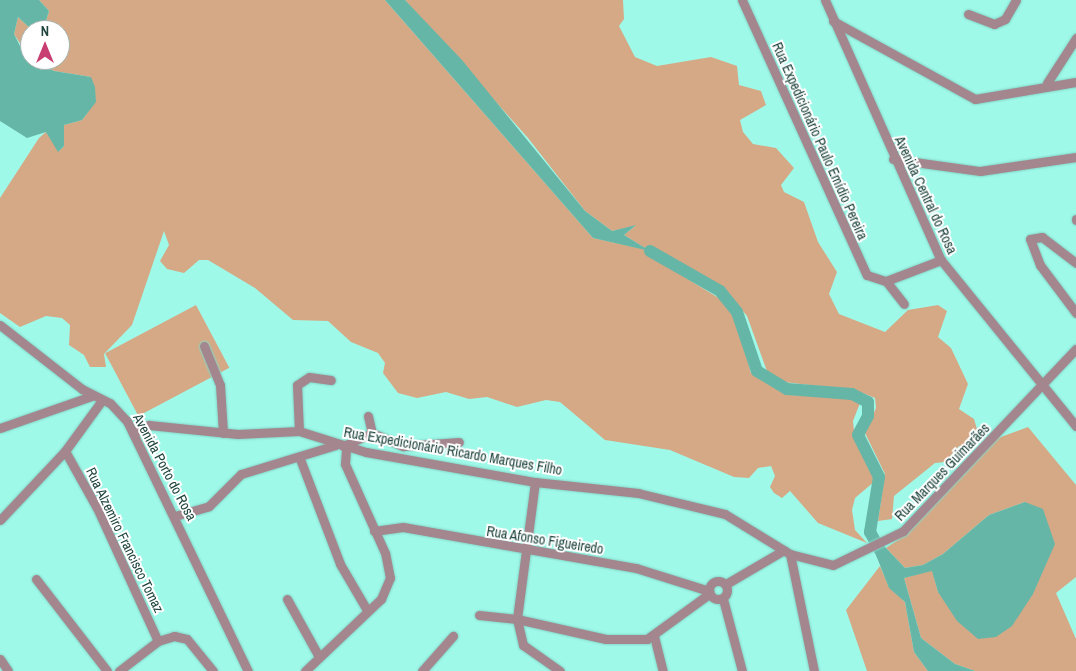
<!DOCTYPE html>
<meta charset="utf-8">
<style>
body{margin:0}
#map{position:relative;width:1076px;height:671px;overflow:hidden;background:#9ff9e9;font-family:"Archivo Narrow",sans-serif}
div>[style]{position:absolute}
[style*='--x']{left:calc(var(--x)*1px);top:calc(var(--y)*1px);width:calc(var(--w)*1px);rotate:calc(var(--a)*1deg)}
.green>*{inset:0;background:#d5a985;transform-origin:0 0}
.water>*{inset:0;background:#66b6a8}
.river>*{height:12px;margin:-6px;padding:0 6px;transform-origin:6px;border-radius:6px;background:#66b6a8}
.roads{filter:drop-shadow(0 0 1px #85d5c7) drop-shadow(0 0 1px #85d5c7)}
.minor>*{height:9px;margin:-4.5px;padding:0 4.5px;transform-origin:4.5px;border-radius:4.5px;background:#a4878e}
.minor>.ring{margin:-4.5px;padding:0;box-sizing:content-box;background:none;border:9px solid #a4878e;border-radius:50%}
span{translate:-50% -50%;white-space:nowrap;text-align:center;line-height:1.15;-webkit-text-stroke:4px #fff;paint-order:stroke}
.street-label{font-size:14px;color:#1f453e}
.north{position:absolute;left:20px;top:20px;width:50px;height:50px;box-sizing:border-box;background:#fff;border:1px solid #a5b5b2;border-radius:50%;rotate:0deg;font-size:14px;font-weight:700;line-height:20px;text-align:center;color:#1f453e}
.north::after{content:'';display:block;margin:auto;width:18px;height:22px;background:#c93e72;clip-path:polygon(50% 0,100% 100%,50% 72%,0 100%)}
</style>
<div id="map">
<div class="green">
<div style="clip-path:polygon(39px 0,385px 0,593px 238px,648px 250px,624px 235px,635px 226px,612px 231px,585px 211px,528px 138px,405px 0,623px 0,624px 19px,619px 26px,635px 57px,657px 66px,711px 57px,737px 66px,739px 85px,761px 91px,766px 105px,740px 120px,743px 132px,753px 144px,776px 148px,794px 168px,781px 185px,784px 192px,804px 202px,818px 242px,837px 272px,829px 294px,839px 314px,885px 332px,908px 310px,938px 305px,947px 311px,938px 337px,951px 348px,968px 384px,959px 409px,974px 419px,977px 429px,971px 435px,971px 449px,959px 446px,945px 462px,935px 463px,894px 496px,892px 519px,878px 521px,885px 474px,865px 433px,876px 408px,875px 398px,855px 390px,783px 382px,768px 374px,747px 316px,726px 291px,665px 254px,651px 251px,655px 259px,722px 300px,737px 323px,751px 373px,786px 395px,848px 396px,860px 403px,853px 421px,855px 441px,875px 481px,855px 498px,852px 510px,855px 530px,867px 543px,818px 523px,790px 491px,782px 498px,774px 493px,770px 487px,775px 476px,771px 466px,758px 468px,749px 478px,734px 477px,670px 450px,605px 440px,560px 402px,546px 400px,517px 407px,487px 397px,469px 399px,446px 392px,417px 398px,398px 393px,383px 373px,385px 363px,378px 353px,351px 342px,328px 321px,293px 320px,255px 288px,208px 260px,199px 260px,184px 273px,167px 269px,160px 261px,169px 245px,164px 231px,132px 325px,104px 354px,106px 367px,90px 367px,84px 355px,69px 345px,70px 325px,62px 318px,46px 316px,20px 327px,0 313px,0 198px,39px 138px,46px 132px,59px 151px,64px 146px,64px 125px,82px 120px,88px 112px,91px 77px,54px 71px,32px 60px,60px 60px,60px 30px,43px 30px,49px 11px)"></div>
<div style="clip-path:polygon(18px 17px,32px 30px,30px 59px,14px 34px)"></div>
<div style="left:196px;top:305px;width:71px;height:103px;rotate:62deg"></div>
<div style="clip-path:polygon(1028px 427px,1076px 485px,1076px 577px,1056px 593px,1076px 639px,1076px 671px,975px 671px,955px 664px,921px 638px,904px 578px,932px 570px,938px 592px,1024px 606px,1048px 558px,1025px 502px,989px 515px,943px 554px,923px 565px,905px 568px,886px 548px,908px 533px,998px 438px)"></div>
<div style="clip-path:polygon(880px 566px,889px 587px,905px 602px,914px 652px,928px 671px,867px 671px,846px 610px)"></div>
</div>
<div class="water">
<div style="clip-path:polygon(0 0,39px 0,49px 11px,43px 30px,32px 30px,18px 17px,14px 34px,25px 56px,54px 71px,91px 77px,95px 87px,96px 102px,82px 120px,64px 125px,64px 146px,58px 152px,46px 132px,27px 138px,0 121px)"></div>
<div style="clip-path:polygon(385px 0,405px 0,462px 60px,585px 211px,612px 231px,636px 225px,624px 235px,650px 251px,593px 238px)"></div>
<div style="clip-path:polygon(1025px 502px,1043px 509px,1055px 544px,1033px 594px,1012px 626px,996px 637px,978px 639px,957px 621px,938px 592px,932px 571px,904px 578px,921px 638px,955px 664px,975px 671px,928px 671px,914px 652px,905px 602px,889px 588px,876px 555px,886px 548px,905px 568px,923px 565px,943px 554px,989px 515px)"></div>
</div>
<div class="river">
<div style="--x:650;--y:251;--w:81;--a:29.7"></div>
<div style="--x:720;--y:291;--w:27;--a:51"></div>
<div style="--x:737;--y:312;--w:62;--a:71.3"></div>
<div style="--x:757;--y:371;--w:35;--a:31"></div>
<div style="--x:787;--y:389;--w:65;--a:4.4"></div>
<div style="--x:852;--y:394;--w:18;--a:27"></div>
<div style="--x:868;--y:402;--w:14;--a:90"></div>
<div style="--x:868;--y:416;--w:21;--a:118"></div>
<div style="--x:858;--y:435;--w:47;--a:63.4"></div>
<div style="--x:879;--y:477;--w:56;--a:99.3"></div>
<div style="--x:870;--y:532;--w:39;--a:61"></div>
</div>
<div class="roads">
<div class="minor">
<div style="--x:742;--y:0;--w:302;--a:65.6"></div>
<div style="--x:867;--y:275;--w:20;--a:18"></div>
<div style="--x:886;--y:281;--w:59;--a:-20.9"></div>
<div style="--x:825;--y:0;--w:285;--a:66"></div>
<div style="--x:941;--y:260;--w:214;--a:50.9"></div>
<div style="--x:968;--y:14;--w:28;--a:21"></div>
<div style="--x:994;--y:24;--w:12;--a:-24"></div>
<div style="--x:1005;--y:19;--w:22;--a:-60"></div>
<div style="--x:833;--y:21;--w:162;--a:28.8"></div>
<div style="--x:975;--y:99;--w:102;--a:-9.6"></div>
<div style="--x:1047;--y:83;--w:54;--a:-57.2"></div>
<div style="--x:893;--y:159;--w:88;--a:7.9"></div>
<div style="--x:980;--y:171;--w:97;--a:-8.3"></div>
<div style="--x:1076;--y:219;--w:1;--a:90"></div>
<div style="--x:1076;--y:263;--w:43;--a:-142.6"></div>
<div style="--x:1042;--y:237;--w:12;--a:171"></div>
<div style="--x:1030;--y:239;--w:28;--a:69"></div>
<div style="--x:1040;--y:265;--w:60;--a:53.1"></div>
<div style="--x:886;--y:281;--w:29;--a:52"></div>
<div style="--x:0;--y:325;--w:104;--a:38"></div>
<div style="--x:82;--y:389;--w:31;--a:27"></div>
<div style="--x:110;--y:403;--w:25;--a:47"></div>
<div style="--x:127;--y:421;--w:278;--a:64.2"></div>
<div style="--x:204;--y:346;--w:42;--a:67.7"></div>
<div style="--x:220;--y:385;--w:48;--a:86.4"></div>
<div style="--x:368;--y:416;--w:17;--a:77"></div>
<div style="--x:0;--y:428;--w:97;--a:-19.2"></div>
<div style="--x:299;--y:431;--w:46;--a:-92.5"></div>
<div style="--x:297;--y:385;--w:14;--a:-34"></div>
<div style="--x:309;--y:377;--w:22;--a:8"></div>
<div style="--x:133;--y:433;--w:18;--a:-27"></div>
<div style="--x:149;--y:425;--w:89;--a:5.8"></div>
<div style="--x:238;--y:434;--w:61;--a:-2.8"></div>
<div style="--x:299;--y:431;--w:70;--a:17.4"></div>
<div style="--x:366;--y:452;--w:172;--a:10.1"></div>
<div style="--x:535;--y:482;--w:104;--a:6.1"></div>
<div style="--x:638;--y:493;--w:89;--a:13.6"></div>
<div style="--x:725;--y:514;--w:76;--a:31.6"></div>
<div style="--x:790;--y:554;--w:44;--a:14.3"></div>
<div style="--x:833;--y:565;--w:78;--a:-25.9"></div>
<div style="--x:903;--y:531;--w:251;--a:-46.5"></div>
<div style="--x:343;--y:446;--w:32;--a:-24"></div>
<div style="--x:372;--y:433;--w:34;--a:23"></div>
<div style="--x:403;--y:446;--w:56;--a:-4.1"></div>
<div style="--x:65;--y:451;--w:65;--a:60.7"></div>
<div style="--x:97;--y:508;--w:146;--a:65.4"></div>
<div style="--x:300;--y:459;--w:112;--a:69.1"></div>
<div style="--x:340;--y:564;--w:53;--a:59.6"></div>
<div style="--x:535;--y:482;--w:138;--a:97.5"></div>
<div style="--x:517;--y:619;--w:91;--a:12.7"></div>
<div style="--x:606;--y:639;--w:41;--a:0"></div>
<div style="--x:647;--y:639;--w:77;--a:-36"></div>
<div style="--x:175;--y:516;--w:35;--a:-16"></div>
<div style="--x:209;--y:506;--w:45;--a:-45"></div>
<div style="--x:241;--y:474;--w:99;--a:-17"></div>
<div style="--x:0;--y:520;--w:95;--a:-46.7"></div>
<div style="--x:65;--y:451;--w:63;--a:-54"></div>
<div style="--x:374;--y:531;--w:29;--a:-8"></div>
<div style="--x:403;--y:527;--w:237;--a:10"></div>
<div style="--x:636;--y:568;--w:77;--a:17.5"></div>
<div style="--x:790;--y:554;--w:119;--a:78.4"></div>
<div style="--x:36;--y:579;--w:116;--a:52.3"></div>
<div class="ring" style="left:709px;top:581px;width:9px;height:9px"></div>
<div style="--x:726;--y:584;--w:67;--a:-30.4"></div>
<div style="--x:287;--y:599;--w:64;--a:61"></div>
<div style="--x:723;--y:599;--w:74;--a:75.2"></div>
<div style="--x:479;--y:615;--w:38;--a:6"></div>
<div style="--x:517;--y:619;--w:27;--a:77"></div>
<div style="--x:523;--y:645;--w:45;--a:35.1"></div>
<div style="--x:654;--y:636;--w:36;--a:76"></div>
<div style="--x:0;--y:659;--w:14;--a:56"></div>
<div style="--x:119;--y:671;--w:49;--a:-37.6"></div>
<div style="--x:158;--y:641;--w:17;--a:-17"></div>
<div style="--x:174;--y:636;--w:13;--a:13"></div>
<div style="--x:187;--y:639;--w:41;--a:50.9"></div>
<div style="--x:305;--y:671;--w:105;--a:-43.5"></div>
<div style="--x:381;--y:599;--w:23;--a:-67"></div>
<div style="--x:390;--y:578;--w:25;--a:-101"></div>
<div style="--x:385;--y:553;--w:98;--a:-114.2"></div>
<div style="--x:345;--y:464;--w:16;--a:-86"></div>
<div style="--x:422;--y:671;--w:47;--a:-48.5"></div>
</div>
</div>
<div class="street-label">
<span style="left:820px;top:141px;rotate:66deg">Rua Expedicionário Paulo Emídio Pereira</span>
<span style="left:926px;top:195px;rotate:65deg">Avenida Central do Rosa</span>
<span style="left:453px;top:451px;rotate:10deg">Rua Expedicionário Ricardo Marques Filho</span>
<span style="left:165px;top:467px;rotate:62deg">Avenida Porto do Rosa</span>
<span style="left:942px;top:472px;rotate:-46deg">Rua Marques Guimarães</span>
<span style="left:125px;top:540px;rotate:64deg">Rua Alzemiro Francisco Tomaz</span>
<span style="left:545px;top:540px;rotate:9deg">Rua Afonso Figueiredo</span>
</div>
<div class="north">N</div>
</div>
